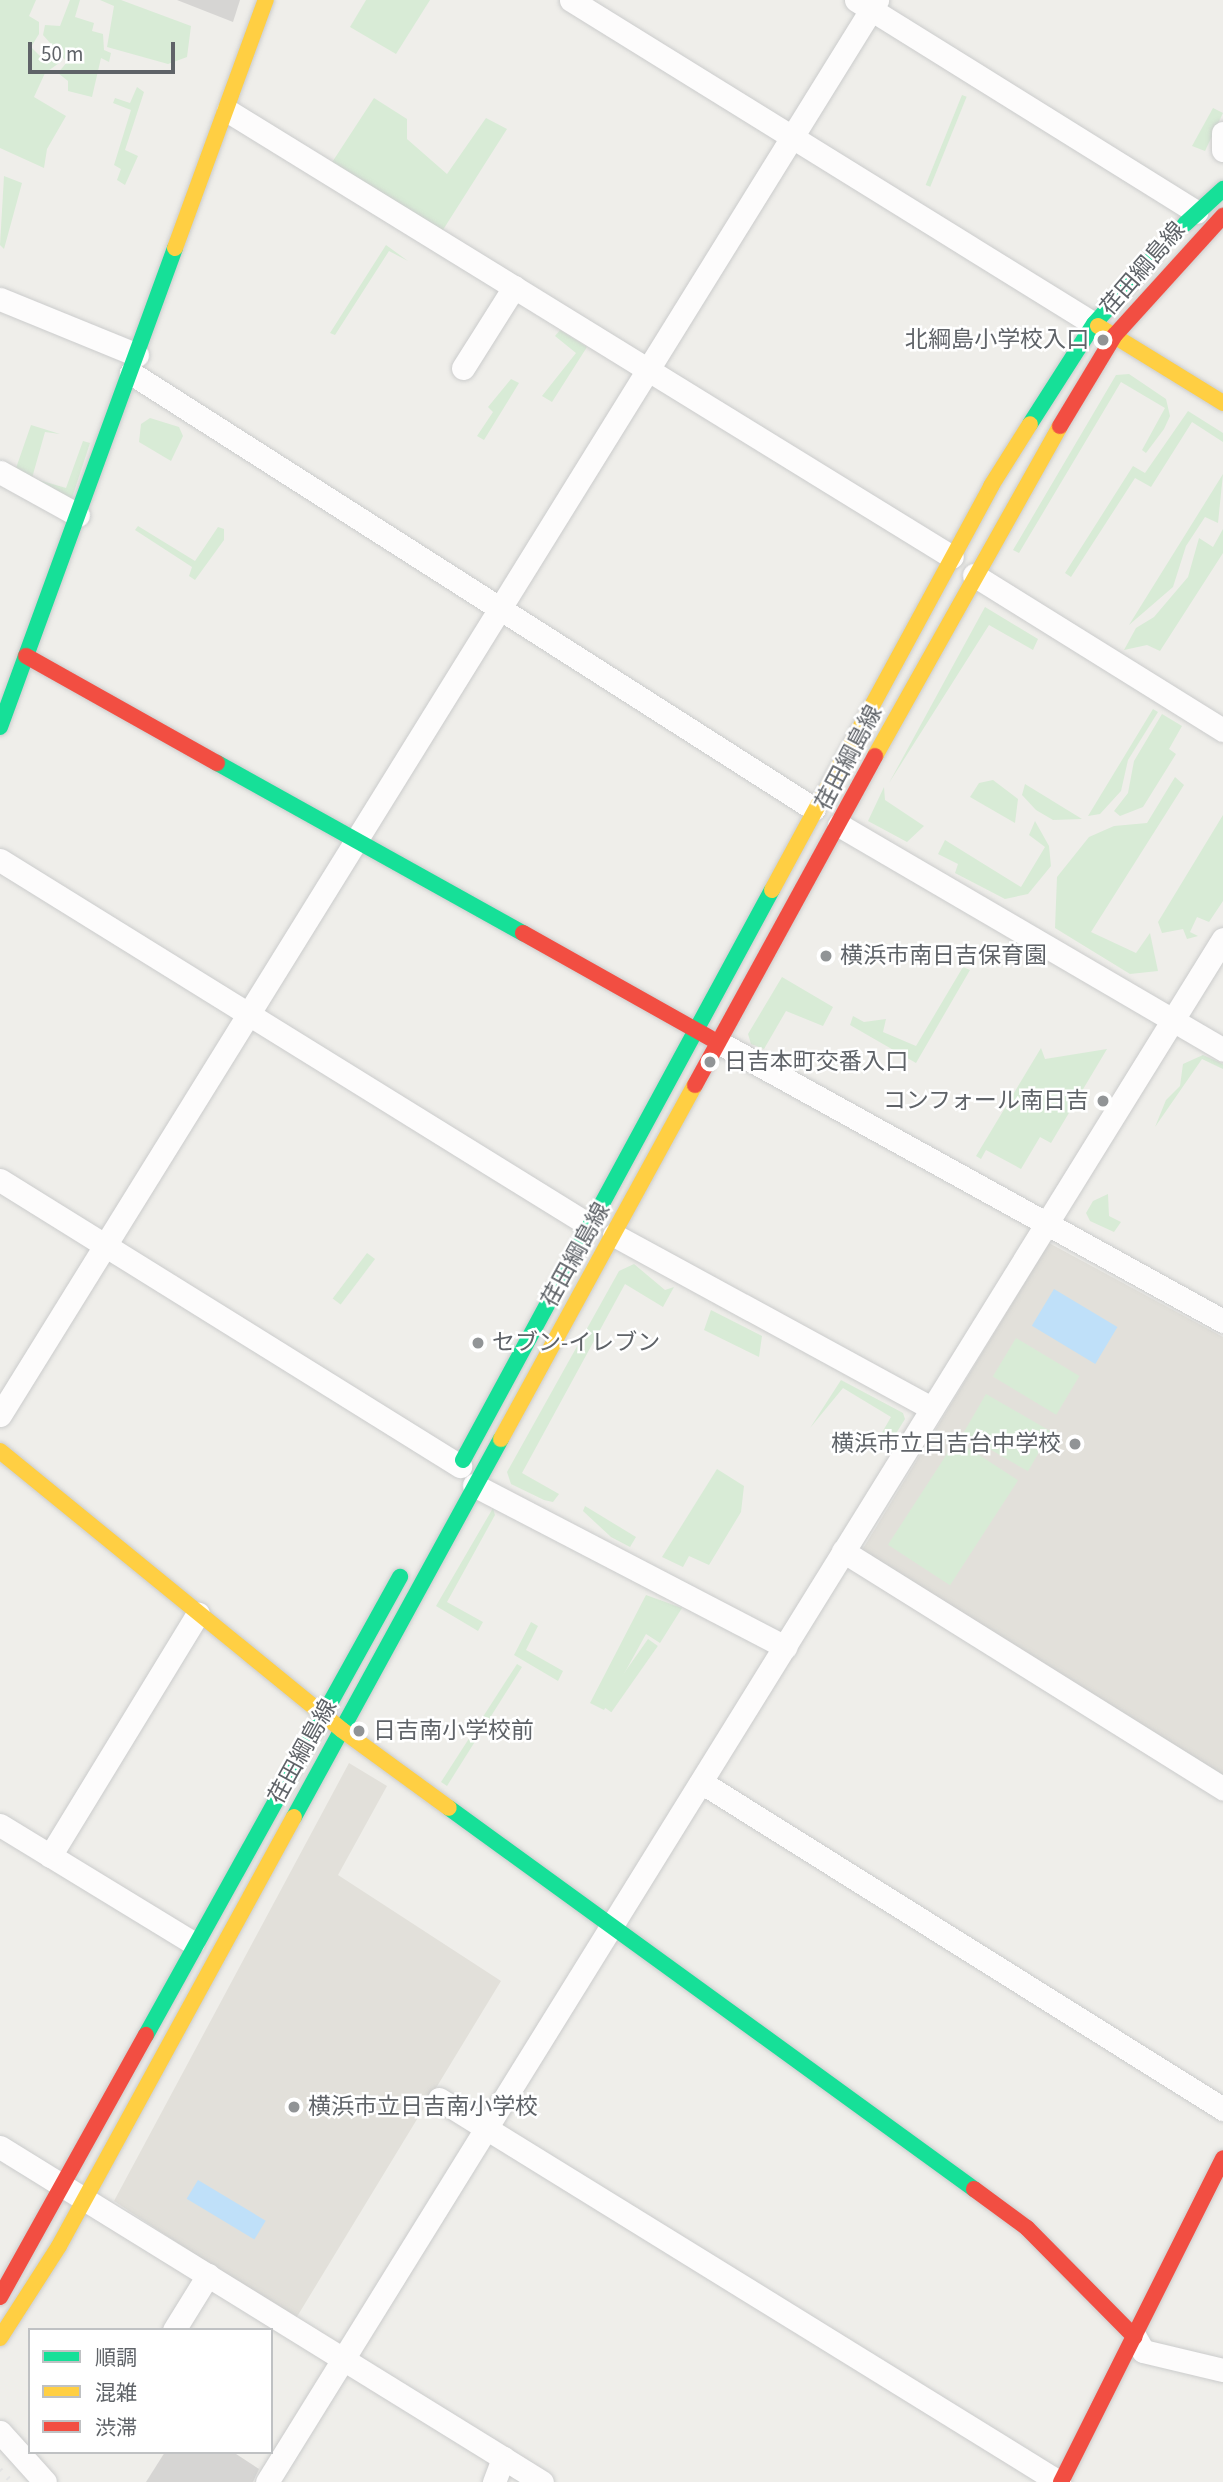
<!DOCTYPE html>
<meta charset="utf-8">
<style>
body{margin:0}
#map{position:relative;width:1223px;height:2482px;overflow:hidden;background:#efeeea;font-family:"Source Sans 3","Noto Sans JP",sans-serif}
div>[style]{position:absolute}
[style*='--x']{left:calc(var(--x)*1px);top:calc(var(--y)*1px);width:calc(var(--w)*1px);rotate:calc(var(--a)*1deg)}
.education>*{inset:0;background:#e2e0da}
.green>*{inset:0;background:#d8ebd6;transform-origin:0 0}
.water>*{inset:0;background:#bfe0f9;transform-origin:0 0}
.building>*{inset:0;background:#d6d5d3}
.roads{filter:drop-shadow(0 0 2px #cbcccc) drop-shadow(0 0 2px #cbcccc)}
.street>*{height:23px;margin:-11.5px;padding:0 11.5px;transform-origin:11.5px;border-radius:11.5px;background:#fdfcfc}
.fast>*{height:16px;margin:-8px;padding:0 8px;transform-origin:8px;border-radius:8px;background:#16e098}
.slow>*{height:16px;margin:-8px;padding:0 8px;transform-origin:8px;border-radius:8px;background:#ffcf43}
.jam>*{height:16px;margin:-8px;padding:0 8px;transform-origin:8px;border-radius:8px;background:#f24e42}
.rail>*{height:5px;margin-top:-2.5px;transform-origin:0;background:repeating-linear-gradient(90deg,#e4e4e4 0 2px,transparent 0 11px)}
.dots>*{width:19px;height:19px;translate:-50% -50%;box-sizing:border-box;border:4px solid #fff;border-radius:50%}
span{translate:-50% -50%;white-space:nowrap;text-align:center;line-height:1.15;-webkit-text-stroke:5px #fff;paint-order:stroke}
.street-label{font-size:23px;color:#5f6368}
.poi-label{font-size:23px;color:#5f6368}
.right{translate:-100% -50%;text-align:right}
.left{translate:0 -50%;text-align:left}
.legend{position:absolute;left:28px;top:2328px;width:245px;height:126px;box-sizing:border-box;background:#fff;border:2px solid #bfc1c3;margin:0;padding:9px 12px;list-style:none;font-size:21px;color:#5f6368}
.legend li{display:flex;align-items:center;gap:14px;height:35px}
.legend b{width:35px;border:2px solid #bfc1c3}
.scale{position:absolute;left:28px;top:42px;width:147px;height:32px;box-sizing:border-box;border:4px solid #5f6368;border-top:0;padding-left:9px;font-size:21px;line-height:24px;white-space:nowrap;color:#5f6368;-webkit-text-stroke:5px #fff;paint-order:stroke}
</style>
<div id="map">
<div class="education">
<div style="clip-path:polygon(1049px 1243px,1223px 1337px,1223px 1780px,861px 1552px)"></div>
<div style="clip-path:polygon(349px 1763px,387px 1786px,338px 1875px,501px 1981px,295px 2320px,114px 2201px)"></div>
</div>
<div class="green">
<div style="clip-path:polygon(0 0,36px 0,29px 16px,39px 22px,39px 34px,31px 47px,40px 56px,55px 48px,62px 61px,45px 73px,34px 97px,66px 116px,47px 149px,44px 168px,0 148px)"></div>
<div style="clip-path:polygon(70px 0,80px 0,75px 17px,94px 23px,92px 31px,103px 34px,104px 50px,111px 53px,109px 62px,101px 58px,92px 97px,68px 91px,68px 81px,58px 73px,67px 62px,43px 35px,45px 25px,60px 26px)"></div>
<div style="clip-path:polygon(100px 0,121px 0,191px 26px,187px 57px,168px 64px,107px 47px,114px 6px)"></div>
<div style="clip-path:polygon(366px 0,430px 0,396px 54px,350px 27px)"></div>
<div style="clip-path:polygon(137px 87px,144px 92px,125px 150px,138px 156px,125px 185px,117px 180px,121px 169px,114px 165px,131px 110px,113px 103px,115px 98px,130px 103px)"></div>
<div style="left:962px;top:95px;width:5px;height:97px;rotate:22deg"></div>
<div style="clip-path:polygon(374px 98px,407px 119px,407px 139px,447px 174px,486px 118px,507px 129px,441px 233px,329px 167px)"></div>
<div style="clip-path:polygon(1213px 108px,1223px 113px,1205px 151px,1192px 146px)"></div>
<div style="clip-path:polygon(4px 176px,22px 183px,4px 249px,0 245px)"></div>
<div style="clip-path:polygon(386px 245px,408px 261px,389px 251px,335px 335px,330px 333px)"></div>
<div style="clip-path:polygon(560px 330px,587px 347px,552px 402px,542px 396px,576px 353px,555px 336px)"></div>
<div style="clip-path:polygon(1129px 374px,1166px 399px,1170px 416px,1164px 429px,1146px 453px,1142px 450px,1165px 408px,1121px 382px,1019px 553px,1013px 550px,1116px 375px)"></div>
<div style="clip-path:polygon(511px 379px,519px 383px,484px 440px,477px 436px,493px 412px,488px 407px)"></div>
<div style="clip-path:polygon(1188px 411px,1223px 433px,1223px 442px,1192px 422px,1151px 487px,1135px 478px,1071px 577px,1065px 573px,1133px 466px,1145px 473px)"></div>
<div style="clip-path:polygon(150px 418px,179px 427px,183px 436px,171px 461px,139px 442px,141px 424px)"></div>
<div style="clip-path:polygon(31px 425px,60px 434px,45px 432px,32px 478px,66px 488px,83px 441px,90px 443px,71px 501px,15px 471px)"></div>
<div style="clip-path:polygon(1223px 474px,1218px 523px,1205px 517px,1186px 546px,1173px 587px,1129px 625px)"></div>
<div style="clip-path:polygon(138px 526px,195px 561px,218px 527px,224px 529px,224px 540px,195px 580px,189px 576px,192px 567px,135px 530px)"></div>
<div style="clip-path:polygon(1223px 529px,1223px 553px,1160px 651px,1147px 645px,1124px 650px,1136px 628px,1154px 617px,1188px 577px,1199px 538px,1213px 547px)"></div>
<div style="clip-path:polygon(985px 607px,1038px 639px,1033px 650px,989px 625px,889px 783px)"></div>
<div style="clip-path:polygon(1153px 709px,1158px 712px,1128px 760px,1121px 791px,1100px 814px,1088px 816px)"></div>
<div style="clip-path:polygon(1162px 714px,1182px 726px,1169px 749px,1176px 754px,1143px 807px,1120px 816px,1114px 811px,1128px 793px,1134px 761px)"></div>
<div style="clip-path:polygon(1175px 777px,1184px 785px,1091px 932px,1136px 953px,1150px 933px,1158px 971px,1130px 974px,1055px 928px,1057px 877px,1089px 837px,1114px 826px,1147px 823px)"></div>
<div style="clip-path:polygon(993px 780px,1018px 799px,1015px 823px,970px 797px,979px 783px)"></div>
<div style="clip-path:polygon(1025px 784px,1082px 819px,1053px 820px,1036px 810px,1022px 795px)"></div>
<div style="clip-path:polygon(884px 787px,885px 800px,924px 826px,907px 842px,868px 821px)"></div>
<div style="clip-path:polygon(1223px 815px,1223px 901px,1209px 922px,1197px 917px,1190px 932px,1198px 936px,1187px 939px,1183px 929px,1162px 933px,1158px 922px)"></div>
<div style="clip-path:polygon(1035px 821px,1049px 846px,1051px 866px,1028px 894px,1005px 899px,955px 873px,958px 864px,938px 854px,945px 840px,1021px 887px,1045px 847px,1029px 835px)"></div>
<div style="clip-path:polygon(963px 967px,970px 970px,916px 1063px,850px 1025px,853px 1016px,864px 1022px,886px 1019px,883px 1032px,916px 1046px)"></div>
<div style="clip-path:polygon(782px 977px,833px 1007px,823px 1026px,786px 1011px,764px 1049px,751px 1044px,748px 1034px)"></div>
<div style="clip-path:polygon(1041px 1048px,1045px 1059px,1107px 1049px,1051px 1143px,1040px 1137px,1021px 1169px,986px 1150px,981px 1159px,976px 1156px)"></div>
<div style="clip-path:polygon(1203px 1055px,1223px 1064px,1223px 1069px,1202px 1059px,1155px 1127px,1166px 1100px,1180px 1086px,1183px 1064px)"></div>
<div style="clip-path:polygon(1108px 1194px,1109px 1216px,1121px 1222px,1114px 1232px,1090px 1221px,1086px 1213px,1093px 1201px)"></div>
<div style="left:367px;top:1253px;width:10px;height:57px;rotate:37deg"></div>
<div style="clip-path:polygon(634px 1264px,665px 1290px,674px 1287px,663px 1307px,625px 1284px,522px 1473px,559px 1494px,553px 1502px,544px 1500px,511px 1484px,507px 1472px,619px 1271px)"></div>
<div style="clip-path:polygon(711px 1310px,762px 1336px,759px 1357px,704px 1330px)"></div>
<div style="left:1016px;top:1338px;width:74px;height:45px;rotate:31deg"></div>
<div style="clip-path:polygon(841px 1380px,903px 1413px,905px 1419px,885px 1451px,876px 1443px,891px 1417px,843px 1388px,810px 1428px)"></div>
<div style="left:986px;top:1394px;width:75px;height:46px;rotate:30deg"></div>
<div style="left:956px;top:1440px;width:74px;height:125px;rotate:33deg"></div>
<div style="clip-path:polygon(717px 1469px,744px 1486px,741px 1512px,709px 1565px,689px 1556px,683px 1567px,662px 1557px)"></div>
<div style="clip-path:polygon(585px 1506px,636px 1537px,630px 1547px,611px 1537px,583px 1511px)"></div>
<div style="clip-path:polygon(493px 1508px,495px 1515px,447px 1602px,483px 1622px,478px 1631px,436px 1606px)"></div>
<div style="clip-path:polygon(646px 1595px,682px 1608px,660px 1643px,646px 1634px,604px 1710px,590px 1703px)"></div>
<div style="clip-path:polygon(531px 1622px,538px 1626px,526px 1650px,563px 1671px,558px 1681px,514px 1655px)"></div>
<div style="left:648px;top:1639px;width:12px;height:81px;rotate:35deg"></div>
<div style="clip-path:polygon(517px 1664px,522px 1667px,447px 1786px,441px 1782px)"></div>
</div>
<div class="water">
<div style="left:1054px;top:1289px;width:74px;height:43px;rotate:31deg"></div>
<div style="left:198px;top:2180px;width:79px;height:22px;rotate:31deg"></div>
</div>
<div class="building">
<div style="clip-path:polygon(177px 0,240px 0,233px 22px)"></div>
<div style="clip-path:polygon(165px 2452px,233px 2452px,259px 2469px,253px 2482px,146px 2482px)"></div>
</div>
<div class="roads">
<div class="street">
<div style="--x:571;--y:0;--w:615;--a:31.78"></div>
<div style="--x:856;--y:0;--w:401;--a:31.9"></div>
<div style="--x:228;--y:111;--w:850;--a:31.63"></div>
<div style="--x:1223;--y:133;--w:17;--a:90"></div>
<div style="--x:0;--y:299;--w:148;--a:22.2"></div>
<div style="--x:463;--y:368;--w:96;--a:-57.8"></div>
<div style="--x:131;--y:373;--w:810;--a:32.55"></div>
<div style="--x:0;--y:472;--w:89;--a:28.9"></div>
<div style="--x:974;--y:575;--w:293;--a:31.9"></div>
<div style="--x:839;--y:825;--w:445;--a:30.3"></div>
<div style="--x:0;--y:860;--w:693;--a:31.79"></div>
<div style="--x:718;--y:1042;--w:577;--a:28.92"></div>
<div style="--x:0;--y:1180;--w:542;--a:31.87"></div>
<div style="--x:614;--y:1235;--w:361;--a:28.6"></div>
<div style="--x:0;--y:1415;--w:1665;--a:-58.21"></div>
<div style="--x:474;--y:1485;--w:351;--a:27.5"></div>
<div style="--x:843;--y:1551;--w:448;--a:32"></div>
<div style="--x:701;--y:1782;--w:616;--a:32.06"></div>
<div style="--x:0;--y:1825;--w:226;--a:31.4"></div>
<div style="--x:50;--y:1856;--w:284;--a:-58.6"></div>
<div style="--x:439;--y:2099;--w:729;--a:31.71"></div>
<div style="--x:0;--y:2147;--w:637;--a:31.72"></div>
<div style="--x:174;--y:2330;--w:65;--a:-58.3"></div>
<div style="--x:1135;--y:2337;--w:16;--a:60"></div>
<div style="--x:1143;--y:2351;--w:82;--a:13.4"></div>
<div style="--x:0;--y:2432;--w:67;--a:48"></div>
<div style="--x:267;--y:2482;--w:1815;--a:-58.22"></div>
<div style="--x:494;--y:2482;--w:26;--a:-69"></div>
</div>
<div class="fast">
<div style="--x:1185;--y:224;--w:52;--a:-42.6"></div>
<div style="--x:1030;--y:424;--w:119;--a:-57.4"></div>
<div style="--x:1094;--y:324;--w:90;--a:-48.2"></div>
<div style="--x:0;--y:727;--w:510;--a:-69.93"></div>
<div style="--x:217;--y:763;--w:350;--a:29.1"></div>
<div style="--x:463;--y:1460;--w:648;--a:-61.54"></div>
<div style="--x:449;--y:1808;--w:649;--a:35.97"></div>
<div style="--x:294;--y:1817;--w:431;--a:-61.3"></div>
<div style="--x:146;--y:2035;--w:524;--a:-60.99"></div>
</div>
<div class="slow">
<div style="--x:175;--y:248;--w:264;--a:-69.9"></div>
<div style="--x:1098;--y:326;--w:147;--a:31.6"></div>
<div style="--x:875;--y:756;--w:378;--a:-60.7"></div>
<div style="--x:772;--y:890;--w:460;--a:-61.5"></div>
<div style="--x:991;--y:486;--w:73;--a:-57.8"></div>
<div style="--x:501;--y:1439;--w:404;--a:-61.3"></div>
<div style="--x:0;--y:1451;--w:441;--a:39.2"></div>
<div style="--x:342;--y:1730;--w:132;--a:36.1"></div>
<div style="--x:0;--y:2338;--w:109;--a:-57.3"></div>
<div style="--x:59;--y:2246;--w:489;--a:-61.3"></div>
</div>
<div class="jam">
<div style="--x:1060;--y:426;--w:106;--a:-58.9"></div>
<div style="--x:1115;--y:335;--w:161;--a:-47.8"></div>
<div style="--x:26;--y:656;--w:219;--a:29.3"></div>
<div style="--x:523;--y:933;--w:217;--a:29.3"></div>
<div style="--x:695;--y:1085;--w:375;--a:-61.3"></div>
<div style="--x:974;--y:2189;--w:66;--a:36.3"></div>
<div style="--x:1027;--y:2228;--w:153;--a:45.3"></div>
<div style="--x:0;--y:2297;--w:300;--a:-60.9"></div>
<div style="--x:1061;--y:2482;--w:362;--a:-63.4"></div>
</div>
</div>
<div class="rail">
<div style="--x:0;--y:2469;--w:18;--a:47"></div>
</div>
<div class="dots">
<div style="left:1103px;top:340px;background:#919496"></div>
<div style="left:826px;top:956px;background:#919496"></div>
<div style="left:710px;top:1062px;background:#919496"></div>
<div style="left:1103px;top:1101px;background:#919496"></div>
<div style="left:478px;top:1343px;background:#919496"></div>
<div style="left:1075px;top:1444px;background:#919496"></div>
<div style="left:359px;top:1731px;background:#919496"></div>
<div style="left:294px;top:2107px;background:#919496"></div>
</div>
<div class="street-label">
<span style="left:1143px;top:269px;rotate:-49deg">荏田綱島線</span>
<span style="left:849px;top:758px;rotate:-62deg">荏田綱島線</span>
<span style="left:576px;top:1255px;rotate:-61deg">荏田綱島線</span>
<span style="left:303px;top:1752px;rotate:-61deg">荏田綱島線</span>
</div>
<div class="poi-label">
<span class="right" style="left:1089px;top:340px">北綱島小学校入口</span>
<span class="left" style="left:840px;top:956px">横浜市南日吉保育園</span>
<span class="left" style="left:724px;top:1062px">日吉本町交番入口</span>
<span class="right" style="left:1089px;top:1101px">コンフォール南日吉</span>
<span class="left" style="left:492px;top:1343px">セブン-イレブン</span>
<span class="right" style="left:1061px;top:1444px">横浜市立日吉台中学校</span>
<span class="left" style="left:373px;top:1731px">日吉南小学校前</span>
<span class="left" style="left:308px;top:2107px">横浜市立日吉南小学校</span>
</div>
<ul class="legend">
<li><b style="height:9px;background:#16e098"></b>順調</li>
<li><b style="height:9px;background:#ffcf43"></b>混雑</li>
<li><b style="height:9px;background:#f24e42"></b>渋滞</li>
</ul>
<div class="scale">50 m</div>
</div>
